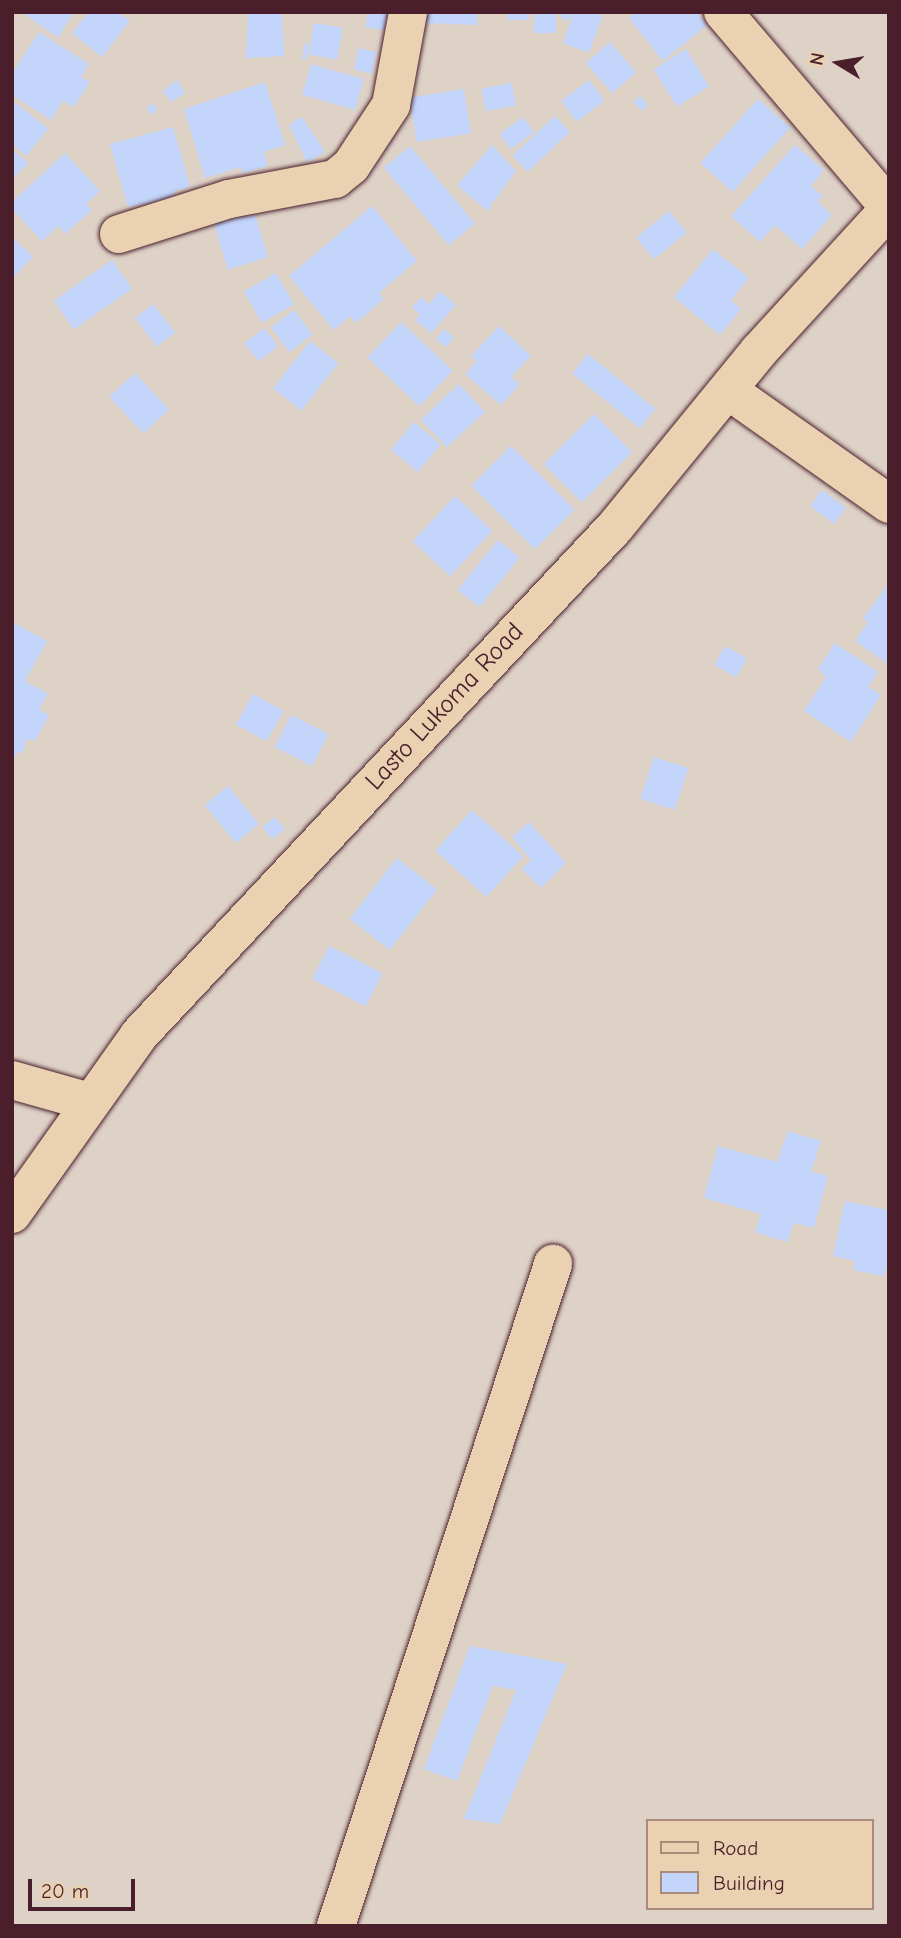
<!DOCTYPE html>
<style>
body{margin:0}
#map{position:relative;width:901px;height:1938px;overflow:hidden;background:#ded2c7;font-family:"Comic Neue",sans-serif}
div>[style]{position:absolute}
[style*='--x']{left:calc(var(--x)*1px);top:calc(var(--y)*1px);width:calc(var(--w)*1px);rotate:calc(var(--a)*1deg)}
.building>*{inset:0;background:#c3d5fb;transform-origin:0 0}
.roads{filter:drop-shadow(0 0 2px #4a1f2b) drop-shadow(0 0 2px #4a1f2b)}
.minor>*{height:38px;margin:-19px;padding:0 19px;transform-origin:19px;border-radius:19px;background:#e9d1b1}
span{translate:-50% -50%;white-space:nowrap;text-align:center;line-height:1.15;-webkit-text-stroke:5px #e9d1b1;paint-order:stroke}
.street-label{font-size:26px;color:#4a1f2b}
.frame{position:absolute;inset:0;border:14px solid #4a1f2b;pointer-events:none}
.legend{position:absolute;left:646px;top:1819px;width:228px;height:91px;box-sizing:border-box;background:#e9d1b1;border:2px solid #a98a7b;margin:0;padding:9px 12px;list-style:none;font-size:21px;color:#4a1f2b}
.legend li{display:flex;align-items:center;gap:14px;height:35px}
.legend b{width:35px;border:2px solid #a98a7b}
.north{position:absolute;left:803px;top:28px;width:70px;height:70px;-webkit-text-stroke:5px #e9d1b1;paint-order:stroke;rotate:281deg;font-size:19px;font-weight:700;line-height:28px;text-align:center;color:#4a1f2b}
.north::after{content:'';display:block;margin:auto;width:24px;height:32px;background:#4a1f2b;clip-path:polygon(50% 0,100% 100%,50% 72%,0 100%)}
.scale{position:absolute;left:28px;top:1879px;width:107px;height:32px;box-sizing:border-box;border:4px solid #4a1f2b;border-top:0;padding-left:9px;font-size:21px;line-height:24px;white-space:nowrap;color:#4a1f2b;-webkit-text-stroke:5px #e9d1b1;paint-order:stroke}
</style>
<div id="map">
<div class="building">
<div style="clip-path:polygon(22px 12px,74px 12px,58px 38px)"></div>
<div style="clip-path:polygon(89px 12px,118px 12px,130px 21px,102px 57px,72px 33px)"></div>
<div style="clip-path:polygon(248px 12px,282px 12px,284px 56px,246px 58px)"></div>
<div style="clip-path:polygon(368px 12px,393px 12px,390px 31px,365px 27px)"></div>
<div style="clip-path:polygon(423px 12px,477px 12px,477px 25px,423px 23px)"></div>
<div style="left:507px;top:12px;width:22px;height:8px"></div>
<div style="left:534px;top:12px;width:22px;height:21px"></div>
<div style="clip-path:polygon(562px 12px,571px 12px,570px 20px,561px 19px)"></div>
<div style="clip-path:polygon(574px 12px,603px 15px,589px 53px,563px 43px)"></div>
<div style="clip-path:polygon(637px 12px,697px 12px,707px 25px,663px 61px,629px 18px)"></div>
<div style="left:314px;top:23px;width:29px;height:32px;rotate:10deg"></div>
<div style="clip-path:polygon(39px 32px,89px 64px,81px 77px,90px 82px,74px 107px,63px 101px,51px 120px,12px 95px,12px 74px)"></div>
<div style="left:610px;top:42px;width:40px;height:32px;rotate:49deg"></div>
<div style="clip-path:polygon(305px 43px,309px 45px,306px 59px,302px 59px)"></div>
<div style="left:359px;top:48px;width:18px;height:22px;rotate:13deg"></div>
<div style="left:686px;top:49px;width:44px;height:38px;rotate:58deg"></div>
<div style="left:311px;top:64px;width:55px;height:32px;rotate:16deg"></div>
<div style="clip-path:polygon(177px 80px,185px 93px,171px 102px,163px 91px)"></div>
<div style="left:589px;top:80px;width:26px;height:35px;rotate:53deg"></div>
<div style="clip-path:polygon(265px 82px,285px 145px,264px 152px,268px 166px,243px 173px,241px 167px,205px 178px,184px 109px)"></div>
<div style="left:512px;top:83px;width:23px;height:31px;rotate:80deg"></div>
<div style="left:464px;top:89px;width:45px;height:55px;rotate:81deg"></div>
<div style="left:640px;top:96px;width:12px;height:9px;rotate:48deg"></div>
<div style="left:758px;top:99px;width:43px;height:86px;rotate:42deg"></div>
<div style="clip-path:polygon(14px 101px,48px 129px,26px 156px,12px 144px)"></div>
<div style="clip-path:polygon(149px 104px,157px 106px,154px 114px,147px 112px)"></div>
<div style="left:555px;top:116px;width:22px;height:58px;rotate:47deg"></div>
<div style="clip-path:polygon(302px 117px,325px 152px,307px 162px,289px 125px)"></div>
<div style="left:523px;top:117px;width:19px;height:29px;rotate:54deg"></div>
<div style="clip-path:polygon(173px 127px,190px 187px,174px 191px,175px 198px,128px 207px,110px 144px)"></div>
<div style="clip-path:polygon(492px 145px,516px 171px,487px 211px,457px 185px)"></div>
<div style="clip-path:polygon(795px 145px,824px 170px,811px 186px,823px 196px,818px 202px,832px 215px,802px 249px,775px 225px,760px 242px,731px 216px)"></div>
<div style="left:410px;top:146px;width:101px;height:34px;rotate:50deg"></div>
<div style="clip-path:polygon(12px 149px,28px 163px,12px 180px)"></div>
<div style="clip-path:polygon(65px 153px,100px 191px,86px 204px,92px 210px,65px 234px,58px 226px,42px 241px,12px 209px,12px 202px)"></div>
<div style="left:250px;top:198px;width:62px;height:42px;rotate:73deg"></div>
<div style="clip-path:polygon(372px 206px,417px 261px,379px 293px,384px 299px,356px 323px,350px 316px,334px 330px,289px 276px)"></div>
<div style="left:669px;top:211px;width:28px;height:42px;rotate:51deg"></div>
<div style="clip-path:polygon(12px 237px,33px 257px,12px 279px)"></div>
<div style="clip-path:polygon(713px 249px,749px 278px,731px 300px,741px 309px,720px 335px,674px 297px)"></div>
<div style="left:112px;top:260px;width:35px;height:71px;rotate:55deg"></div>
<div style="left:276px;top:273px;width:36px;height:37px;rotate:60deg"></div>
<div style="clip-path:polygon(440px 291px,456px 305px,431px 333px,415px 320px,420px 315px,412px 307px,422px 297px,429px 304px)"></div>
<div style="left:153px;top:304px;width:36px;height:23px;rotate:52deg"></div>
<div style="left:294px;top:310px;width:31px;height:29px;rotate:53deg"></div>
<div style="left:401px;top:322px;width:71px;height:49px;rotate:43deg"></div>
<div style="clip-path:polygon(499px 326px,531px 356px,511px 377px,520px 384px,501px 405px,465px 374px,477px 361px,471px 356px)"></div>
<div style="left:264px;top:328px;width:23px;height:25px;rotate:52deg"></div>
<div style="left:444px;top:329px;width:13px;height:13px;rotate:39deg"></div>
<div style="left:310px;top:341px;width:36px;height:60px;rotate:38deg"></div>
<div style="left:588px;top:354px;width:87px;height:25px;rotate:39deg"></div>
<div style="left:135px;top:373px;width:50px;height:35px;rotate:47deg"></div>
<div style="left:459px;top:384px;width:38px;height:52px;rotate:47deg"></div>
<div style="left:594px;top:414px;width:54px;height:71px;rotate:45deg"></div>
<div style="left:414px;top:422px;width:35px;height:36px;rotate:40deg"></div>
<div style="left:511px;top:446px;width:90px;height:56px;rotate:45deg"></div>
<div style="left:822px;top:490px;width:30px;height:20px;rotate:37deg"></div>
<div style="left:455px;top:496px;width:51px;height:62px;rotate:43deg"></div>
<div style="left:498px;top:540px;width:28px;height:64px;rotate:39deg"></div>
<div style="clip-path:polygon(889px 583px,889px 665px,855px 641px,868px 622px,863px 618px)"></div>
<div style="clip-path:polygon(12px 622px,47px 641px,25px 681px,48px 694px,39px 710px,49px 715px,35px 741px,26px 739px,24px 751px,17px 753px,12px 762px)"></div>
<div style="clip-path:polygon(835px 643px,878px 672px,868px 687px,881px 695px,851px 742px,804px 711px,826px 677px,818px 669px)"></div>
<div style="left:725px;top:646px;width:25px;height:22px;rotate:29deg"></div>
<div style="left:253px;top:694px;width:35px;height:35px;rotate:29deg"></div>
<div style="left:291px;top:715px;width:42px;height:36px;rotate:27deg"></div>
<div style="left:654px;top:757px;width:36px;height:44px;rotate:18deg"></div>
<div style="left:228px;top:786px;width:49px;height:30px;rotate:51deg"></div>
<div style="left:472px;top:810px;width:69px;height:55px;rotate:42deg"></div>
<div style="left:275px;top:817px;width:16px;height:16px;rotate:52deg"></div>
<div style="clip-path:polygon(529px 822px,566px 863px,541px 888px,522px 869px,531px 860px,512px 837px)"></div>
<div style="left:397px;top:858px;width:51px;height:77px;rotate:38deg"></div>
<div style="left:329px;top:946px;width:60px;height:37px;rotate:27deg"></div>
<div style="clip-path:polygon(788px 1131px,821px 1141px,811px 1172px,828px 1176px,814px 1228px,794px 1223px,787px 1242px,755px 1232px,761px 1214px,704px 1198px,718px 1146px,777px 1162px)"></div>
<div style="clip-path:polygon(845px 1201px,889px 1210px,889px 1271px,885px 1270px,883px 1276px,853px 1270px,855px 1261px,833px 1256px)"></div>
<div style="clip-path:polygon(470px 1646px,567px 1664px,500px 1824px,464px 1819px,516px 1690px,493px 1686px,457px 1781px,424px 1769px)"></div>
</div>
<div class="roads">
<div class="minor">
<div style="--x:723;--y:12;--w:256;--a:49.6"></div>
<div style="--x:119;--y:234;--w:115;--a:-17.7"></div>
<div style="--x:229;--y:199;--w:108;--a:-10.7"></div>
<div style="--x:335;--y:179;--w:21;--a:-39"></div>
<div style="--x:351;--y:166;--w:73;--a:-56.7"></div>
<div style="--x:391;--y:105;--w:95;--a:-79.6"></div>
<div style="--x:729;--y:391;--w:196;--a:35.2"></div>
<div style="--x:12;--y:1080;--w:81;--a:15.8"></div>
<div style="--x:12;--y:1214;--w:219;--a:-54.6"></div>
<div style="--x:139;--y:1035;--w:696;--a:-46.86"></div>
<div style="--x:615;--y:527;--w:227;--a:-50.7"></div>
<div style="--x:759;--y:351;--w:193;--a:-47.5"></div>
<div style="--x:336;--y:1926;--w:697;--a:-71.85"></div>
</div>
</div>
<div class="street-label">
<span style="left:445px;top:707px;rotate:-47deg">Lasto Lukoma Road</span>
</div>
<div class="frame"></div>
<ul class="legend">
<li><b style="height:9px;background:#e9d1b1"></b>Road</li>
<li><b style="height:19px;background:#c3d5fb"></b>Building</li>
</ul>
<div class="north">N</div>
<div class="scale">20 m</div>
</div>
